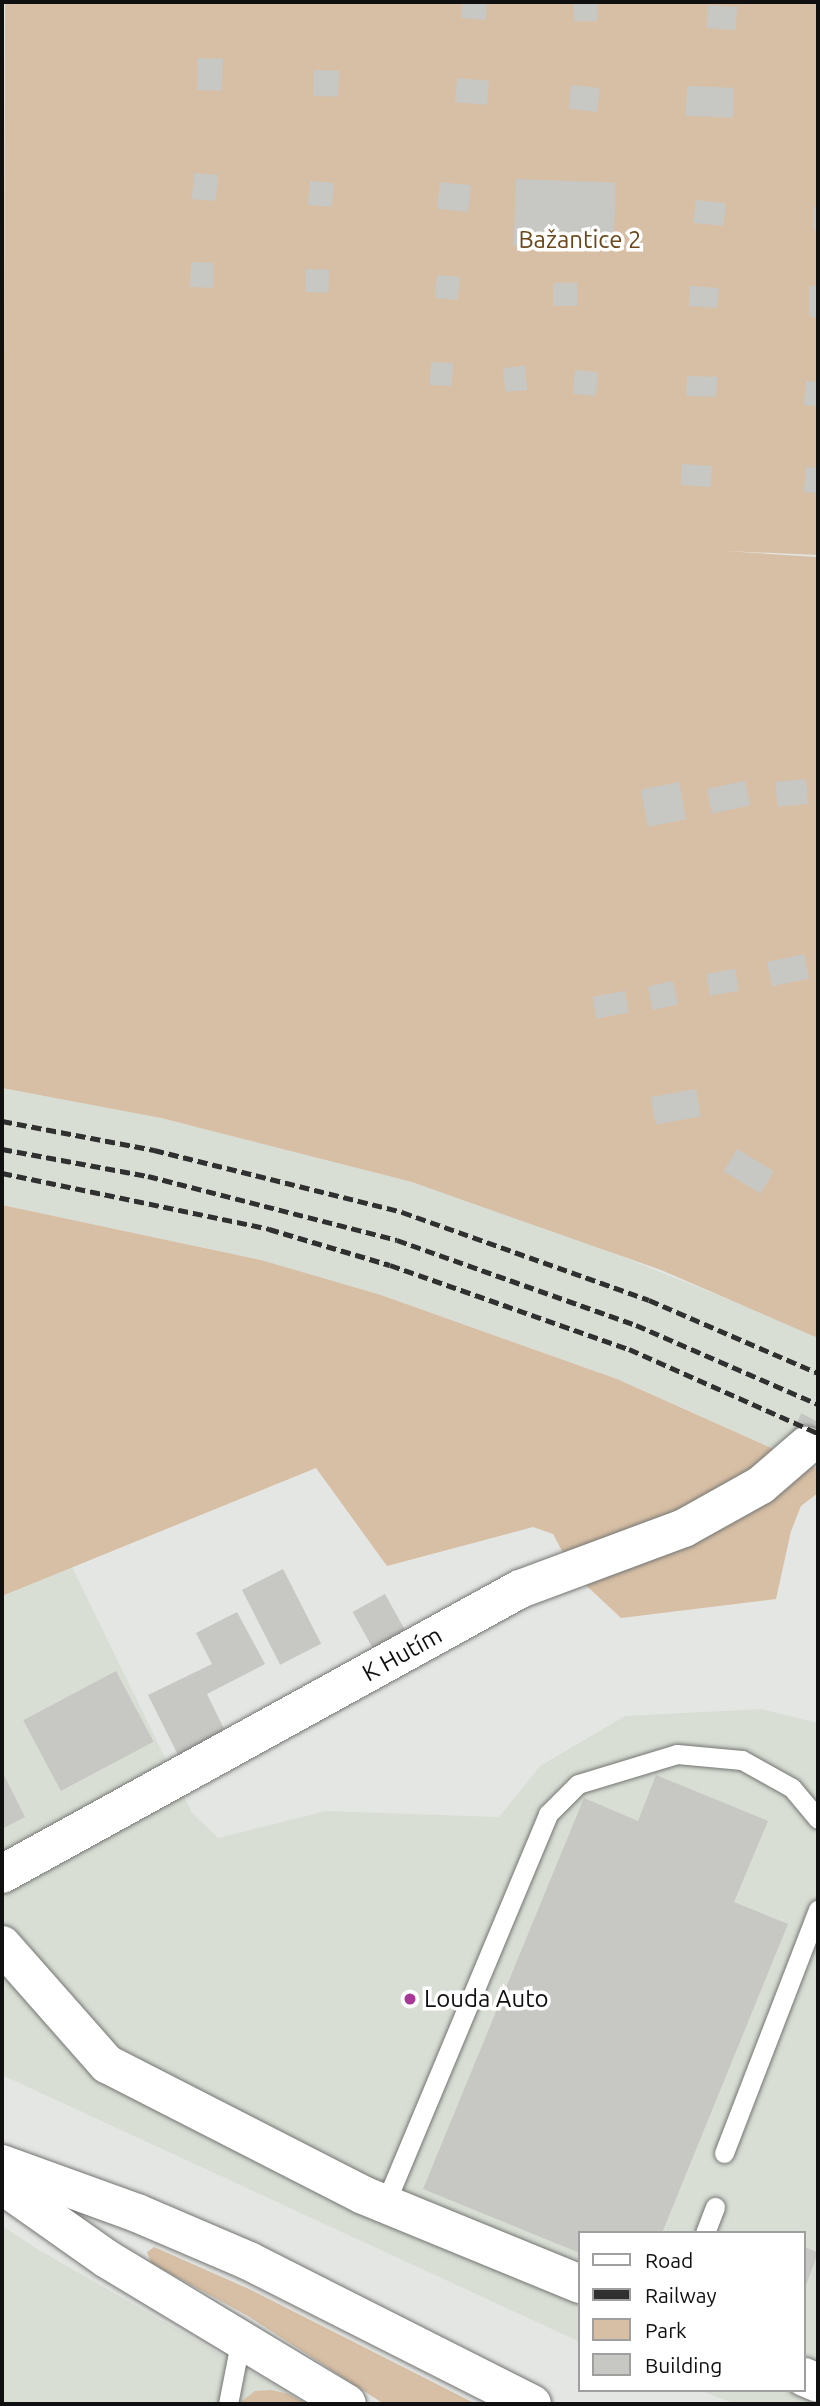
<!DOCTYPE html>
<meta charset="utf-8">
<style>
body{margin:0}
#map{position:relative;width:820px;height:2406px;overflow:hidden;background:#e4e6e3;font-family:Ubuntu,sans-serif}
div>[style]{position:absolute}
[style*='--x']{left:calc(var(--x)*1px);top:calc(var(--y)*1px);width:calc(var(--w)*1px);rotate:calc(var(--a)*1deg)}
.built>*{inset:0;background:#d8ded4}
.green>*{inset:0;background:#d7bfa5}
.building>*{inset:0;background:#c7c7c4;transform-origin:0 0}
.minor-tunnel>*{height:38px;margin-top:-19px;transform-origin:0;background:repeating-linear-gradient(90deg,#c4c6c3 0 38px,transparent 0 57px)}
.roads{filter:drop-shadow(0 0 2px #737572) drop-shadow(0 0 2px #737572)}
.service>*{height:19px;margin:-9.5px;padding:0 9.5px;transform-origin:9.5px;border-radius:9.5px;background:#fff}
.minor>*{height:38px;margin:-19px;padding:0 19px;transform-origin:19px;border-radius:19px;background:#fff}
.secondary>*{height:38px;margin:-19px;padding:0 19px;transform-origin:19px;border-radius:19px;background:#fff}
.rail>*{height:5px;margin-top:-2.5px;transform-origin:0;background:repeating-linear-gradient(90deg,#2f302f 0 10px,transparent 0 15px)}
.dots>*{width:19px;height:19px;translate:-50% -50%;box-sizing:border-box;border:4px solid #fff;border-radius:50%}
span{translate:-50% -50%;white-space:nowrap;text-align:center;line-height:1.15;-webkit-text-stroke:7px #fff;paint-order:stroke}
.park-label{font-size:24px;color:#6b471a}
.street-label{font-size:24px;color:#0f100f}
.poi-label{font-size:24px;color:#0f100f}
.left{translate:0 -50%;text-align:left}
.frame{position:absolute;inset:0;border:4px solid #0f100f;pointer-events:none}
.legend{position:absolute;left:578px;top:2231px;width:228px;height:161px;box-sizing:border-box;background:#fff;border:2px solid #9f9f9f;margin:0;padding:9px 12px;list-style:none;font-size:21px;color:#0f100f}
.legend li{display:flex;align-items:center;gap:14px;height:35px}
.legend b{width:35px;border:2px solid #9f9f9f}
</style>
<div id="map">
<div class="built">
<div style="clip-path:polygon(2px 1088px,161px 1118px,412px 1182px,540px 1224px,783px 1321px,818px 1338px,818px 1469px,617px 1379px,381px 1295px,261px 1260px,2px 1205px)"></div>
<div style="clip-path:polygon(72px 1567px,192px 1813px,218px 1838px,326px 1811px,499px 1817px,540px 1766px,625px 1716px,761px 1709px,818px 1723px,818px 2404px,736px 2404px,699px 2390px,804px 2390px,804px 2233px,580px 2233px,580px 2342px,2px 2075px,2px 1596px)"></div>
<div style="clip-path:polygon(2px 2226px,39px 2250px,307px 2404px,2px 2404px)"></div>
</div>
<div class="green">
<div style="clip-path:polygon(5px 2px,818px 2px,818px 555px,725px 551px,818px 557px,818px 1338px,661px 1270px,412px 1182px,161px 1118px,2px 1088px)"></div>
<div style="clip-path:polygon(2px 1205px,261px 1260px,381px 1295px,617px 1379px,818px 1469px,818px 1493px,801px 1506px,791px 1531px,776px 1599px,621px 1618px,575px 1575px,553px 1534px,533px 1527px,387px 1566px,316px 1468px,2px 1596px)"></div>
<div style="clip-path:polygon(154px 2247px,249px 2289px,476px 2404px,384px 2404px,248px 2316px,151px 2263px,147px 2252px)"></div>
<div style="clip-path:polygon(271px 2390px,288px 2394px,307px 2404px,238px 2404px,255px 2391px)"></div>
</div>
<div class="building">
<div style="clip-path:polygon(463px 2px,487px 2px,486px 20px,461px 18px)"></div>
<div style="left:574px;top:2px;width:23px;height:19px"></div>
<div style="left:708px;top:5px;width:29px;height:23px;rotate:4deg"></div>
<div style="left:198px;top:58px;width:25px;height:32px;rotate:2deg"></div>
<div style="left:314px;top:70px;width:25px;height:26px;rotate:2deg"></div>
<div style="left:457px;top:78px;width:32px;height:24px;rotate:5deg"></div>
<div style="left:571px;top:85px;width:29px;height:24px;rotate:6deg"></div>
<div style="left:687px;top:86px;width:47px;height:30px;rotate:2deg"></div>
<div style="left:194px;top:173px;width:24px;height:26px;rotate:5deg"></div>
<div style="left:516px;top:179px;width:100px;height:67px;rotate:2deg"></div>
<div style="left:310px;top:181px;width:24px;height:24px;rotate:5deg"></div>
<div style="left:440px;top:182px;width:31px;height:27px;rotate:6deg"></div>
<div style="left:696px;top:200px;width:30px;height:23px;rotate:6deg"></div>
<div style="clip-path:polygon(814px 207px,818px 207px,818px 229px,813px 229px)"></div>
<div style="left:191px;top:262px;width:23px;height:25px;rotate:2deg"></div>
<div style="left:306px;top:269px;width:23px;height:23px;rotate:2deg"></div>
<div style="left:437px;top:275px;width:23px;height:23px;rotate:5deg"></div>
<div style="left:553px;top:283px;width:24px;height:23px"></div>
<div style="left:690px;top:286px;width:29px;height:20px;rotate:4deg"></div>
<div style="left:809px;top:286px;width:9px;height:31px"></div>
<div style="left:431px;top:362px;width:22px;height:23px;rotate:3deg"></div>
<div style="left:525px;top:366px;width:24px;height:22px;rotate:85deg"></div>
<div style="left:575px;top:370px;width:23px;height:24px;rotate:5deg"></div>
<div style="left:687px;top:376px;width:30px;height:20px;rotate:2deg"></div>
<div style="left:806px;top:381px;width:12px;height:24px;rotate:5deg"></div>
<div style="left:682px;top:464px;width:30px;height:21px;rotate:4deg"></div>
<div style="clip-path:polygon(806px 467px,818px 468px,818px 493px,804px 492px)"></div>
<div style="left:806px;top:779px;width:25px;height:31px;rotate:85deg"></div>
<div style="left:745px;top:781px;width:25px;height:39px;rotate:78deg"></div>
<div style="left:679px;top:782px;width:38px;height:39px;rotate:79deg"></div>
<div style="left:804px;top:954px;width:25px;height:38px;rotate:78deg"></div>
<div style="left:735px;top:969px;width:22px;height:29px;rotate:80deg"></div>
<div style="left:673px;top:981px;width:24px;height:26px;rotate:78deg"></div>
<div style="left:625px;top:991px;width:22px;height:33px;rotate:80deg"></div>
<div style="left:696px;top:1089px;width:28px;height:46px;rotate:80deg"></div>
<div style="left:737px;top:1149px;width:43px;height:26px;rotate:31deg"></div>
<div style="left:283px;top:1569px;width:84px;height:46px;rotate:63deg"></div>
<div style="left:385px;top:1594px;width:46px;height:37px;rotate:61deg"></div>
<div style="clip-path:polygon(237px 1612px,265px 1664px,207px 1694px,225px 1731px,178px 1755px,148px 1695px,212px 1664px,196px 1633px)"></div>
<div style="left:116px;top:1671px;width:80px;height:105px;rotate:62deg"></div>
<div style="clip-path:polygon(2px 1771px,25px 1817px,2px 1829px)"></div>
<div style="clip-path:polygon(656px 1775px,768px 1821px,734px 1902px,788px 1924px,662px 2233px,580px 2233px,580px 2253px,423px 2189px,584px 1798px,638px 1821px)"></div>
<div style="left:804px;top:2247px;width:15px;height:98px;rotate:20deg"></div>
</div>
<div class="minor-tunnel">
<div style="--x:806;--y:1446;--w:27;--a:-63"></div>
</div>
<div class="roads">
<div class="service">
<div style="--x:724;--y:2153;--w:261;--a:-68.9"></div>
<div style="--x:385;--y:2204;--w:423;--a:-67.3"></div>
<div style="--x:548;--y:1814;--w:42;--a:-45"></div>
<div style="--x:578;--y:1784;--w:103;--a:-16.9"></div>
<div style="--x:677;--y:1754;--w:65;--a:5.3"></div>
<div style="--x:742;--y:1760;--w:57;--a:29.2"></div>
<div style="--x:792;--y:1788;--w:40;--a:50"></div>
<div style="--x:705;--y:2233;--w:28;--a:-69"></div>
<div style="--x:228;--y:2404;--w:67;--a:-78.9"></div>
</div>
<div class="minor">
<div style="--x:2;--y:1874;--w:591;--a:-28.82"></div>
<div style="--x:520;--y:1589;--w:175;--a:-20.4"></div>
<div style="--x:684;--y:1528;--w:88;--a:-29.2"></div>
<div style="--x:761;--y:1485;--w:60;--a:-40.9"></div>
<div style="--x:2;--y:1945;--w:159;--a:48.6"></div>
<div style="--x:107;--y:2064;--w:288;--a:27.1"></div>
<div style="--x:363;--y:2195;--w:235;--a:22.3"></div>
<div style="--x:804;--y:2377;--w:15;--a:23"></div>
</div>
<div class="secondary">
<div style="--x:2;--y:2164;--w:144;--a:19.9"></div>
<div style="--x:137;--y:2213;--w:122;--a:23.2"></div>
<div style="--x:249;--y:2261;--w:317;--a:26.8"></div>
<div style="--x:2;--y:2185;--w:128;--a:35.2"></div>
<div style="--x:107;--y:2259;--w:280;--a:31.1"></div>
</div>
</div>
<div class="rail">
<div style="--x:2;--y:1121;--w:155;--a:10.8"></div>
<div style="--x:154;--y:1150;--w:256;--a:14"></div>
<div style="--x:402;--y:1212;--w:262;--a:19.6"></div>
<div style="--x:649;--y:1300;--w:184;--a:23.4"></div>
<div style="--x:2;--y:1149;--w:148;--a:10.5"></div>
<div style="--x:148;--y:1176;--w:257;--a:14.4"></div>
<div style="--x:397;--y:1240;--w:254;--a:19.6"></div>
<div style="--x:636;--y:1325;--w:198;--a:23.5"></div>
<div style="--x:2;--y:1173;--w:273;--a:11.8"></div>
<div style="--x:269;--y:1229;--w:126;--a:16.6"></div>
<div style="--x:390;--y:1265;--w:253;--a:19.4"></div>
<div style="--x:629;--y:1349;--w:207;--a:24"></div>
</div>
<div class="dots">
<div style="left:410px;top:1999px;background:#a73896"></div>
</div>
<div class="park-label">
<span style="left:580px;top:240px">Bažantice 2</span>
</div>
<div class="street-label">
<span style="left:402px;top:1654px;rotate:-29deg">K Hutím</span>
</div>
<div class="poi-label">
<span class="left" style="left:424px;top:1999px">Louda Auto</span>
</div>
<div class="frame"></div>
<ul class="legend">
<li><b style="height:9px;background:#fff"></b>Road</li>
<li><b style="height:9px;background:#2f302f"></b>Railway</li>
<li><b style="height:19px;background:#d7bfa5"></b>Park</li>
<li><b style="height:19px;background:#c7c7c4"></b>Building</li>
</ul>
</div>
